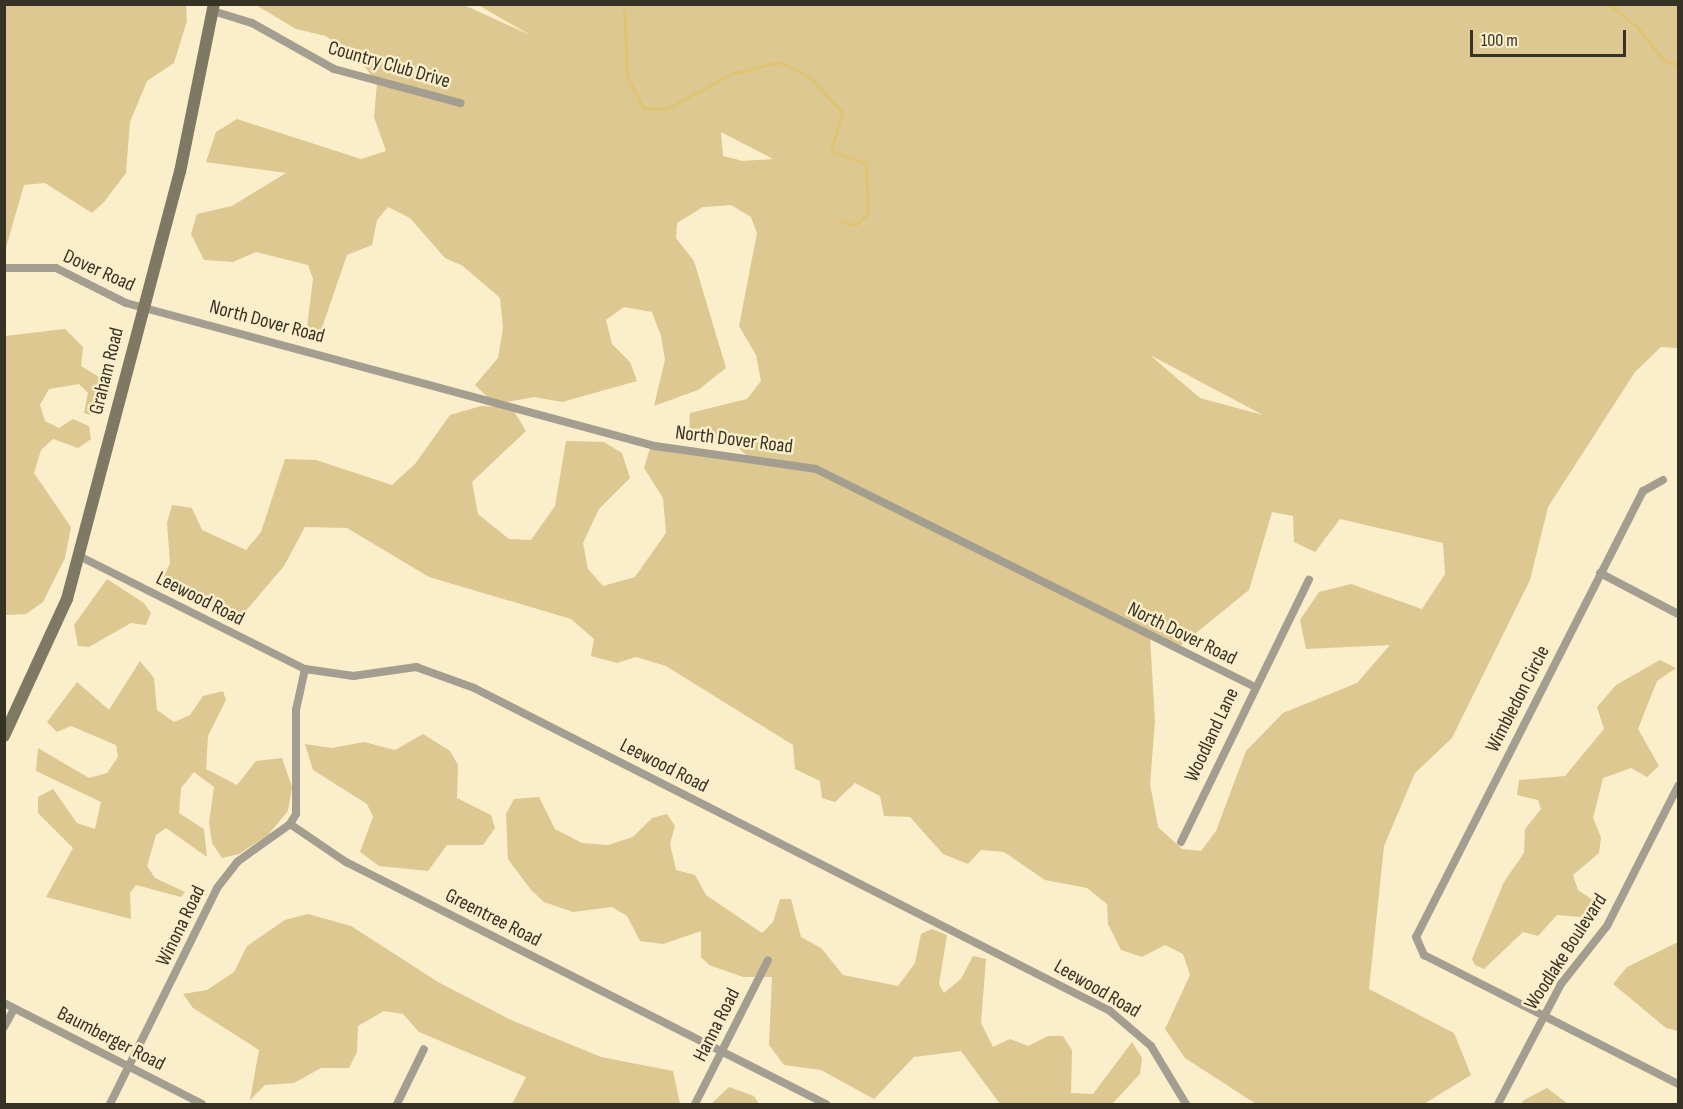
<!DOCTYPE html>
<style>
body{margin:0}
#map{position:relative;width:1683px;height:1109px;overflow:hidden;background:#fbeecb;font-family:"Sofia Sans Condensed",sans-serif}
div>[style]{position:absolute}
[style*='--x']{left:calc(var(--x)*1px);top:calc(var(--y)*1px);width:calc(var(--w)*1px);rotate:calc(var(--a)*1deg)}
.green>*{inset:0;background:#dcc890}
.stream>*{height:3px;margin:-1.5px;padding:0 1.5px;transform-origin:1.5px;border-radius:1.5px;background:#e0c473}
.minor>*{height:8px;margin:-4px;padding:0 4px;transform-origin:4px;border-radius:4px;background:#a39e90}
.secondary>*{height:12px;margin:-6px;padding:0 6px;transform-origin:6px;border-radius:6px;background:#7f7863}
span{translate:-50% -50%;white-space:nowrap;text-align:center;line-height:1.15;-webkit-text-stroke:5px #fbeecb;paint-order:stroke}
.street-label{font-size:20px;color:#363224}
.frame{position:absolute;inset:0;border:6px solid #363224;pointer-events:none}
.scale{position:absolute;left:1470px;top:30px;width:156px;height:27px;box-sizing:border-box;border:3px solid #363224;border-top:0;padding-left:8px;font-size:18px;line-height:21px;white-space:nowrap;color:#363224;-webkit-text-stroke:4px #fbeecb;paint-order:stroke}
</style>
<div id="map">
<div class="green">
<div style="clip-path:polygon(5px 4px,186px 5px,187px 21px,174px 63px,147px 81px,130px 122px,126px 173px,104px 202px,92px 213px,45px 183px,24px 185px,5px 251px)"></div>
<div style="clip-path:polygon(evenodd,256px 5px,464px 5px,530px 35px,478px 5px,1678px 5px,1678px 348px,1661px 347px,1635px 372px,1548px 507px,1530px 580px,1452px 738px,1415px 773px,1384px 846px,1369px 989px,1454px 1033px,1471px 1075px,1424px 1104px,1256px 1104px,1185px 1058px,1165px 1029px,1190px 975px,1183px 954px,1165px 945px,1142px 957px,1121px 950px,1108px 924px,1107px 904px,1087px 888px,1045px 880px,1004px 852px,981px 850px,968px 864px,943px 854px,910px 817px,884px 816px,880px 796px,855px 783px,835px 802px,822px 798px,820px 781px,795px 769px,793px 745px,666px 666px,636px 657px,617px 663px,591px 656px,594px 639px,571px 619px,429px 577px,347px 528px,305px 527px,284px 566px,238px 620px,161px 584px,170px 563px,167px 523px,172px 505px,192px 508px,202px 530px,246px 550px,261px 532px,285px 459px,316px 460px,392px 485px,415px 464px,450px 415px,481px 406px,512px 408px,526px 431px,472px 482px,478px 514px,509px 539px,531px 540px,555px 506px,566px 441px,604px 442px,622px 453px,630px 478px,599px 509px,583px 543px,588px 569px,603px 586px,635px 577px,666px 533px,663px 498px,644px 468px,651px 445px,755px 462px,731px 442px,689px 433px,690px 413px,747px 399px,761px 381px,756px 355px,739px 326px,757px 233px,751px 217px,731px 205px,703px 207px,677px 223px,676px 238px,694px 261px,726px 368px,698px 390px,654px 406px,665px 360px,661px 336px,652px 312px,624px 307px,606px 320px,612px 344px,630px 362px,637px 381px,562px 402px,534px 397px,495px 404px,475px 385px,498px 358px,503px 328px,500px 298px,463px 266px,445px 258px,410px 218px,388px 207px,377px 220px,372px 245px,347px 255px,317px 342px,306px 335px,313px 279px,308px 265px,256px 252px,233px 262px,204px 260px,191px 234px,197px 214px,232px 206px,286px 173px,206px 162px,216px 132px,237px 119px,361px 159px,386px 151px,374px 117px,377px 83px,358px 58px,326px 36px,296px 29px,256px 5px,721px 132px,773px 159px,743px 161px,723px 156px,721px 132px,256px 5px,1151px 356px,1152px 356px,1263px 415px,1200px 398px,1151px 356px,256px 5px,1272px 512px,1293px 516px,1294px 542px,1315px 552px,1340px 519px,1443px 543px,1445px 574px,1422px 609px,1351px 584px,1319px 592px,1300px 620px,1306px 649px,1390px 645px,1357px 683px,1283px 713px,1246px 751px,1216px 831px,1201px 851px,1182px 849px,1158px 827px,1150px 784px,1155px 721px,1150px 637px,1180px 646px,1249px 590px,1272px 512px)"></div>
<div style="clip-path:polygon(65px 329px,83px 347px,81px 366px,107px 382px,91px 415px,84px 413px,88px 393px,79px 384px,49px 389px,40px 405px,45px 421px,59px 428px,73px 419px,89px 426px,91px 439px,78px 448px,53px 439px,41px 450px,34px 473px,71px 527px,65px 558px,43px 602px,26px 614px,5px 615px,5px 336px)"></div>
<div style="clip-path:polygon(107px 579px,144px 603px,151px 613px,146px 625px,131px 623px,89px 647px,78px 646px,74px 625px)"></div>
<div style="clip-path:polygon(1660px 660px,1676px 668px,1657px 681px,1638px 729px,1659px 766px,1647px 777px,1631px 768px,1603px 778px,1593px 818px,1601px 837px,1599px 853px,1573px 875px,1578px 890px,1593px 900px,1594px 918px,1557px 915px,1538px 936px,1523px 932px,1484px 969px,1475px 965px,1472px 959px,1504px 882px,1524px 853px,1525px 829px,1541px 809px,1538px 800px,1517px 795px,1519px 780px,1565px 776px,1604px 729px,1597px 707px,1616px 685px)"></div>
<div style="clip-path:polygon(140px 661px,154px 678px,157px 710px,174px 722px,190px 715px,203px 696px,223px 691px,226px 700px,208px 736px,206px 769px,237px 785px,256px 761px,282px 758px,292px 787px,288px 811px,268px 835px,239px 854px,222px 858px,212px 843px,209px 823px,214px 787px,194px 772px,181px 788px,179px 813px,204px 829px,207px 857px,166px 828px,156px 835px,147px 866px,155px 878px,185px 892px,181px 897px,136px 885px,130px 893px,131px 919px,46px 897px,73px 848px,38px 813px,38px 797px,53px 789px,77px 823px,95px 829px,101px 802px,36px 771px,38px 748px,89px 778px,107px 773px,118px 757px,116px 745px,71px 726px,57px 732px,47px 722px,77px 682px,109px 710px)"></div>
<div style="clip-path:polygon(423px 734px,450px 751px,458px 765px,457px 798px,491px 815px,495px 828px,483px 845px,447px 845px,428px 871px,379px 866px,360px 852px,373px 817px,367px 804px,313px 770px,305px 744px,332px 748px,364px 742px,395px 750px)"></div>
<div style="clip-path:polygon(539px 797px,555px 829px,582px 843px,608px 845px,633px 837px,652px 818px,667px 814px,675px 826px,670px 844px,676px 870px,695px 875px,706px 895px,762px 933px,773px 922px,780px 899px,791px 899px,801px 937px,821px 948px,843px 975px,898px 986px,915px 963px,921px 934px,932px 929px,947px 935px,939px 984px,944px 993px,961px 979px,973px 956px,986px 959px,981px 1023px,993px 1047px,1010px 1039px,1028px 1046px,1048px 1036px,1063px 1036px,1072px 1050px,1071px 1093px,1093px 1094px,1132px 1042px,1142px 1058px,1140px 1074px,1112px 1104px,1000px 1104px,961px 1051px,914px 1057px,874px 1099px,821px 1070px,784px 1065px,769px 1045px,772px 977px,743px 977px,709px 965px,701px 957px,701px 931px,663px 944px,640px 941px,627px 916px,612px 907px,573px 912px,544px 902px,531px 890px,508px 859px,506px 814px,514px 799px)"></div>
<div style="clip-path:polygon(308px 914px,351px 926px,438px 982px,511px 1020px,601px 1057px,673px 1071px,680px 1104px,512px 1104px,526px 1077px,419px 1032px,403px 1014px,384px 1011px,358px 1026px,357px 1052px,349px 1068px,321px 1068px,294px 1083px,265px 1085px,250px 1100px,259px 1050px,193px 1008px,183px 994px,207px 990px,234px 972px,247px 946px,285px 920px)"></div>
<div style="clip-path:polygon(1678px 942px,1678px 1031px,1666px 1028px,1613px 984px,1627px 967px)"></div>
<div style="clip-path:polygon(729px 1087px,754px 1096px,759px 1104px,711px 1104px)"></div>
<div style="clip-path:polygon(1547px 1088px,1568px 1104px,1521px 1104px,1524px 1100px)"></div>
</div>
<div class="stream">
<div style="--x:624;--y:4;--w:72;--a:87.6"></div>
<div style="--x:627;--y:76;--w:36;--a:63"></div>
<div style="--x:643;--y:108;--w:23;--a:2"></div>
<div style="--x:666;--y:109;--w:74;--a:-28.3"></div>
<div style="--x:731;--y:74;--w:49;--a:-14"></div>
<div style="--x:779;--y:62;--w:34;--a:26"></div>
<div style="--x:810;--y:77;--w:47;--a:47.6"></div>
<div style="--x:842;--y:112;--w:41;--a:105.8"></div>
<div style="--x:831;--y:151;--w:37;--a:20"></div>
<div style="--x:866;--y:164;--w:49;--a:87.7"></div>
<div style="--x:868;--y:213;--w:18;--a:137"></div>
<div style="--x:855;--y:225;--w:16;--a:-165"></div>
<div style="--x:1602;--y:4;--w:11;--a:15"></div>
<div style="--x:1613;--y:7;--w:33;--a:40"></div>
<div style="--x:1638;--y:28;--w:39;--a:52"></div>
<div style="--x:1662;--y:59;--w:17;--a:21"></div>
</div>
<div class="minor">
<div style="--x:213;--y:11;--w:41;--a:17.1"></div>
<div style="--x:252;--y:23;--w:94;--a:29.3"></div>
<div style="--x:334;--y:69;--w:131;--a:15.1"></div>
<div style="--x:4;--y:268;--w:52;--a:0"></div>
<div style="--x:56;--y:268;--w:78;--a:26.6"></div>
<div style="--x:126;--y:303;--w:548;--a:15.13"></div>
<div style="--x:655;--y:446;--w:163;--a:8.1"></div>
<div style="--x:816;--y:469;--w:488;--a:26.4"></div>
<div style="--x:1663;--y:480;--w:23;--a:151"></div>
<div style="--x:1643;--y:491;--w:500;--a:116.97"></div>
<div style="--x:1416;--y:937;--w:20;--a:66"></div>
<div style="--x:1424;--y:955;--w:285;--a:26.9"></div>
<div style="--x:79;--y:556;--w:253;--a:26.6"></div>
<div style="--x:305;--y:669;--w:49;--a:8.3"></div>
<div style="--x:353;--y:676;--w:64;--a:-8.1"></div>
<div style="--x:416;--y:667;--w:62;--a:19.9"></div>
<div style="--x:474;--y:688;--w:713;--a:26.92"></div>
<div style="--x:1110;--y:1011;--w:54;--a:40.5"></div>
<div style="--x:1151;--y:1046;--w:68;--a:58.9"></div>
<div style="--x:1600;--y:573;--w:88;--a:27.7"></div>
<div style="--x:290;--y:824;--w:68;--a:34.2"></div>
<div style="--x:346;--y:862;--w:538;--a:26.76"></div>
<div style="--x:1181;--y:842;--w:292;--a:-64"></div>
<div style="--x:4;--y:1003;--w:222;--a:27"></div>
<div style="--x:4;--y:1027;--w:21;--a:-61"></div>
<div style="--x:110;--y:1104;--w:241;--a:-63.6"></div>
<div style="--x:217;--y:888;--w:33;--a:-52"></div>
<div style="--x:237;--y:862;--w:65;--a:-35.6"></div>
<div style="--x:290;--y:824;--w:12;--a:-59"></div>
<div style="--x:296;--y:814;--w:104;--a:-90"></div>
<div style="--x:296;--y:710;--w:42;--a:-77.6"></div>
<div style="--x:397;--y:1104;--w:61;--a:-63.9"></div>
<div style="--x:695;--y:1104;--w:161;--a:-63.1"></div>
<div style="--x:1498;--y:1104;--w:136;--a:-62.3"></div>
<div style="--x:1561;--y:984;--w:74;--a:-51.6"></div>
<div style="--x:1607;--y:926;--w:157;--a:-63.1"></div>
</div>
<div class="secondary">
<div style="--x:4;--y:736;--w:151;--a:-65.3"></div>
<div style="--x:67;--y:599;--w:442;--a:-75.2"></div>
<div style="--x:180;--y:172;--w:171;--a:-78.6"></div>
</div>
<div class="street-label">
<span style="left:389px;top:65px;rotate:16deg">Country Club Drive</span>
<span style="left:99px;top:271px;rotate:24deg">Dover Road</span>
<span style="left:267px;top:322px;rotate:15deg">North Dover Road</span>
<span style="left:107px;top:371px;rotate:-76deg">Graham Road</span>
<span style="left:734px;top:440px;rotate:7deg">North Dover Road</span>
<span style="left:200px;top:599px;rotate:27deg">Leewood Road</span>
<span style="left:1182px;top:634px;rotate:26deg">North Dover Road</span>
<span style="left:1518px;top:699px;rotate:-63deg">Wimbledon Circle</span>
<span style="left:1212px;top:735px;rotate:-65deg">Woodland Lane</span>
<span style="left:664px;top:766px;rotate:27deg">Leewood Road</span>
<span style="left:493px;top:918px;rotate:27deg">Greentree Road</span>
<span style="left:181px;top:926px;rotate:-64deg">Winona Road</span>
<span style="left:1566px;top:952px;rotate:-57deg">Woodlake Boulevard</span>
<span style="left:1097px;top:989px;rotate:30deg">Leewood Road</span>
<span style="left:717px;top:1025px;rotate:-63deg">Hanna Road</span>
<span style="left:111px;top:1039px;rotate:27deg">Baumberger Road</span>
</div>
<div class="frame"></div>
<div class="scale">100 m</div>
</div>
